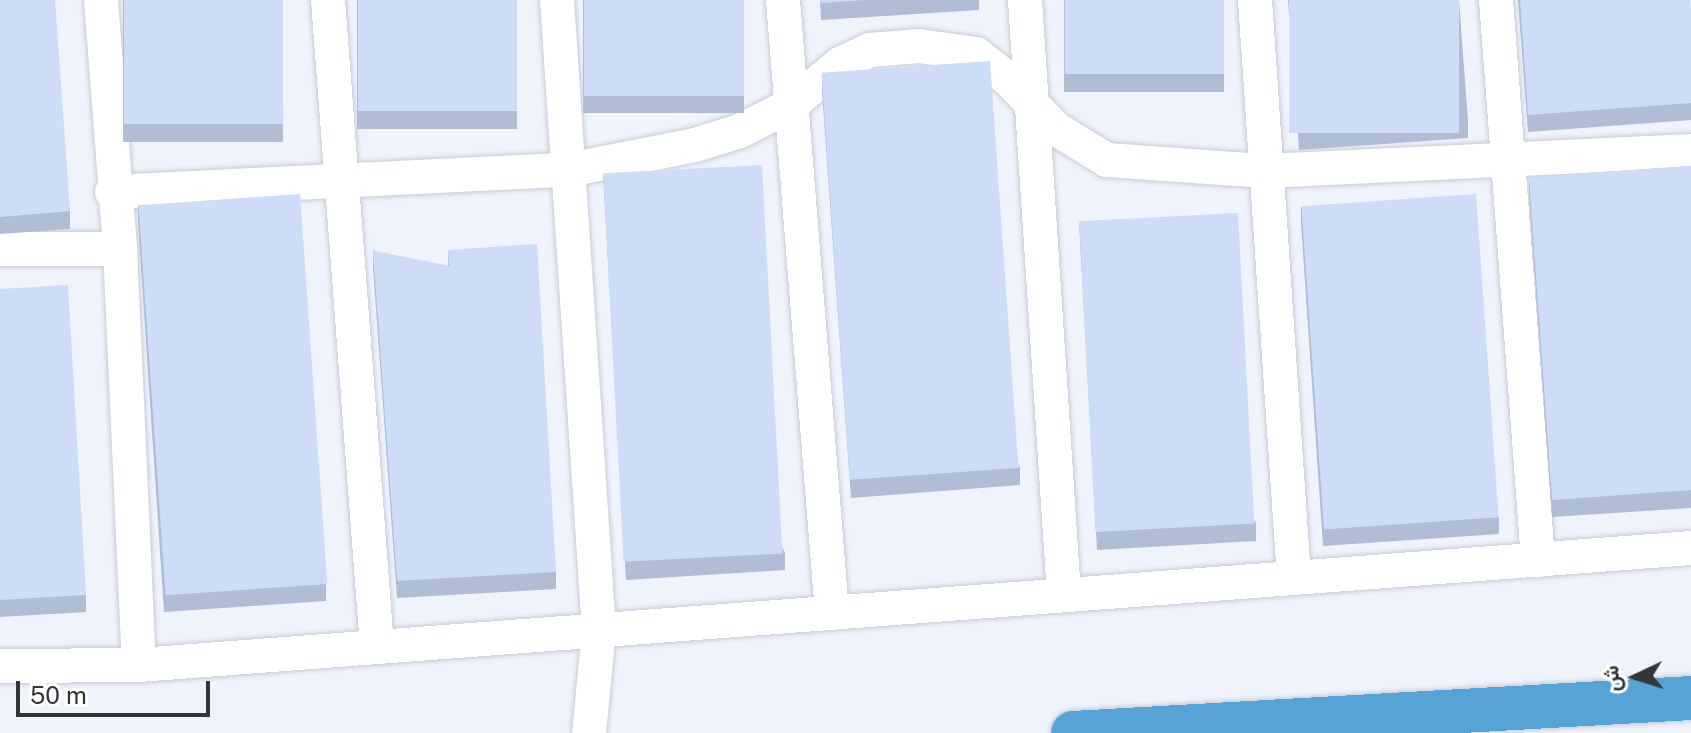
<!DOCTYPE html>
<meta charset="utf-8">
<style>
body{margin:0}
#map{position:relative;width:1691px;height:733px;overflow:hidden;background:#eef3fc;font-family:"Public Sans",Vazirmatn,sans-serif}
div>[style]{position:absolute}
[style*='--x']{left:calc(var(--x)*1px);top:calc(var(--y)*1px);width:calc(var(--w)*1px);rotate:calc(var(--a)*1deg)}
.roads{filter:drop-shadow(0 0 2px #c7ccd5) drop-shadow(0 0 2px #c7ccd5)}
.minor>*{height:34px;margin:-17px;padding:0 17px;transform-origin:17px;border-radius:17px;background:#fff}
.highway>*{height:44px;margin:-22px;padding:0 22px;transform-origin:22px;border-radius:22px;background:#56a3d6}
.wall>*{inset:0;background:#b0bdd4;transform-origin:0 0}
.building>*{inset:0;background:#cddcf7;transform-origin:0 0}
span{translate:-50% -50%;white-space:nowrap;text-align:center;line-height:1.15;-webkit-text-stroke:6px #fff;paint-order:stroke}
.north{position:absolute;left:1595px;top:637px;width:80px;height:80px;-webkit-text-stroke:6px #fff;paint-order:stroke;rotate:266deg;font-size:22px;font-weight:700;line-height:32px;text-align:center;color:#333539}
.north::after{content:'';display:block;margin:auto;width:28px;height:36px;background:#333539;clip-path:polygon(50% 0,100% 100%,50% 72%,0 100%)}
.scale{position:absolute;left:16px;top:681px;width:194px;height:36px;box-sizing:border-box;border:4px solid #333539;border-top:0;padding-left:10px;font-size:24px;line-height:28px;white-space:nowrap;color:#333539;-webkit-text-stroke:6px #fff;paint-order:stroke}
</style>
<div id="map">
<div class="roads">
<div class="minor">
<div style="--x:101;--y:0;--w:250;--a:85.6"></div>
<div style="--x:120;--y:249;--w:416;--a:87.4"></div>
<div style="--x:328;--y:0;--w:649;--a:85.67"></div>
<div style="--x:557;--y:0;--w:631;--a:86.19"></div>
<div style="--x:599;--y:630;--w:103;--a:95.5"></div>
<div style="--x:783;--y:0;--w:615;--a:85.43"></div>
<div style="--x:1025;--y:0;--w:596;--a:86.25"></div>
<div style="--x:1255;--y:0;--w:579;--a:86.14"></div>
<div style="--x:1496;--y:0;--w:562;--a:85.71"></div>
<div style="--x:112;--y:192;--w:457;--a:-2.8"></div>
<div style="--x:568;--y:170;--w:129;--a:-11.1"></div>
<div style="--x:695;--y:145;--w:47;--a:-17.3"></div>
<div style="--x:740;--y:131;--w:57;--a:-27"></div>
<div style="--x:791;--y:105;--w:64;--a:-39.9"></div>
<div style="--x:840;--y:64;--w:33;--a:-25"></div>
<div style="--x:870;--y:50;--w:49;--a:-4.7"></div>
<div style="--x:919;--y:46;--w:58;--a:8"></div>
<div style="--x:976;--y:54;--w:39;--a:38"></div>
<div style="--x:1007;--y:78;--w:71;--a:46.1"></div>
<div style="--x:1056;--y:129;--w:60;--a:31.3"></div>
<div style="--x:1107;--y:160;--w:159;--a:4"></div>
<div style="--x:1266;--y:171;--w:425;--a:-2.7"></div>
<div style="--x:0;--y:249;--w:120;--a:0"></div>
<div style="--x:0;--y:666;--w:139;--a:-0.4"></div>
<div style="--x:139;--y:665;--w:1556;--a:-4.31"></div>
</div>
<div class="highway">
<div style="--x:1073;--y:733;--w:619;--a:-3.24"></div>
</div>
</div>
<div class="wall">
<div style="clip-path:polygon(0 0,70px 211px,70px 229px,0 234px)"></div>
<div style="left:123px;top:0;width:160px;height:142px"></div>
<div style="left:357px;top:0;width:160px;height:129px"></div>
<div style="left:583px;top:0;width:161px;height:113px"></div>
<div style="clip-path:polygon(820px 0,979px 0,979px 10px,821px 20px)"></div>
<div style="left:1064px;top:0;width:160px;height:92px"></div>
<div style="clip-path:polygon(1288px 0,1459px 0,1468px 121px,1468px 138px,1299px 150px)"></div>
<div style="clip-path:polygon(1518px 0,1690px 0,1691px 20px,1691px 120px,1528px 132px)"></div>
<div style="clip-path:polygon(822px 74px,1020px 468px,1020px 485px,851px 498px,822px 91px)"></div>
<div style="clip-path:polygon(1691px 166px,1691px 508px,1552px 517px,1529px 194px,1529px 177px)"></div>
<div style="clip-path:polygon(603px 174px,785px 553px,785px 570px,626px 580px)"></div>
<div style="clip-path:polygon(138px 205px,326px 584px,326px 601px,164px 612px,138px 222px)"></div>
<div style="clip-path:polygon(1301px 206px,1499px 517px,1499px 534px,1323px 546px,1301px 223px)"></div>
<div style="clip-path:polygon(1079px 222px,1256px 523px,1256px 541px,1097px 550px)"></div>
<div style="clip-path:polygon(448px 250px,556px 572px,556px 589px,397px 598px,373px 268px,373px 251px,448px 266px)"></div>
<div style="clip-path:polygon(0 289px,86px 595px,86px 612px,0 617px)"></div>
</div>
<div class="building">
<div style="clip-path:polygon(0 0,55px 0,70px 211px,0 217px)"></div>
<div style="left:124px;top:0;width:159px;height:124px"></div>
<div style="left:358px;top:0;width:159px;height:111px"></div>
<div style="left:584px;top:0;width:160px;height:96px"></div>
<div style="clip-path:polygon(820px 0,866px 0,821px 3px)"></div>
<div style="left:1065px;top:0;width:159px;height:74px"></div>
<div style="left:1289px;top:0;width:170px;height:133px"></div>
<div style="clip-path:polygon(1520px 0,1690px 0,1691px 20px,1691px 103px,1528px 115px)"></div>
<div style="left:990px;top:61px;width:408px;height:169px;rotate:86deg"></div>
<div style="left:762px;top:165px;width:389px;height:159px;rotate:87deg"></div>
<div style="clip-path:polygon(1691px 166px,1691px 490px,1552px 500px,1529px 177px)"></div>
<div style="left:300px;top:194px;width:391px;height:162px;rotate:86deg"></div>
<div style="left:1476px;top:194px;width:324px;height:175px;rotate:86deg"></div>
<div style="left:1238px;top:213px;width:311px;height:159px;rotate:87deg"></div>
<div style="clip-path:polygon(537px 244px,556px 572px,397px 581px,373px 251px,449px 266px,448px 250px)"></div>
<div style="clip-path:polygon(68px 285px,86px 595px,0 600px,0 289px)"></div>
</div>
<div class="north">ش</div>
<div class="scale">50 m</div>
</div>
